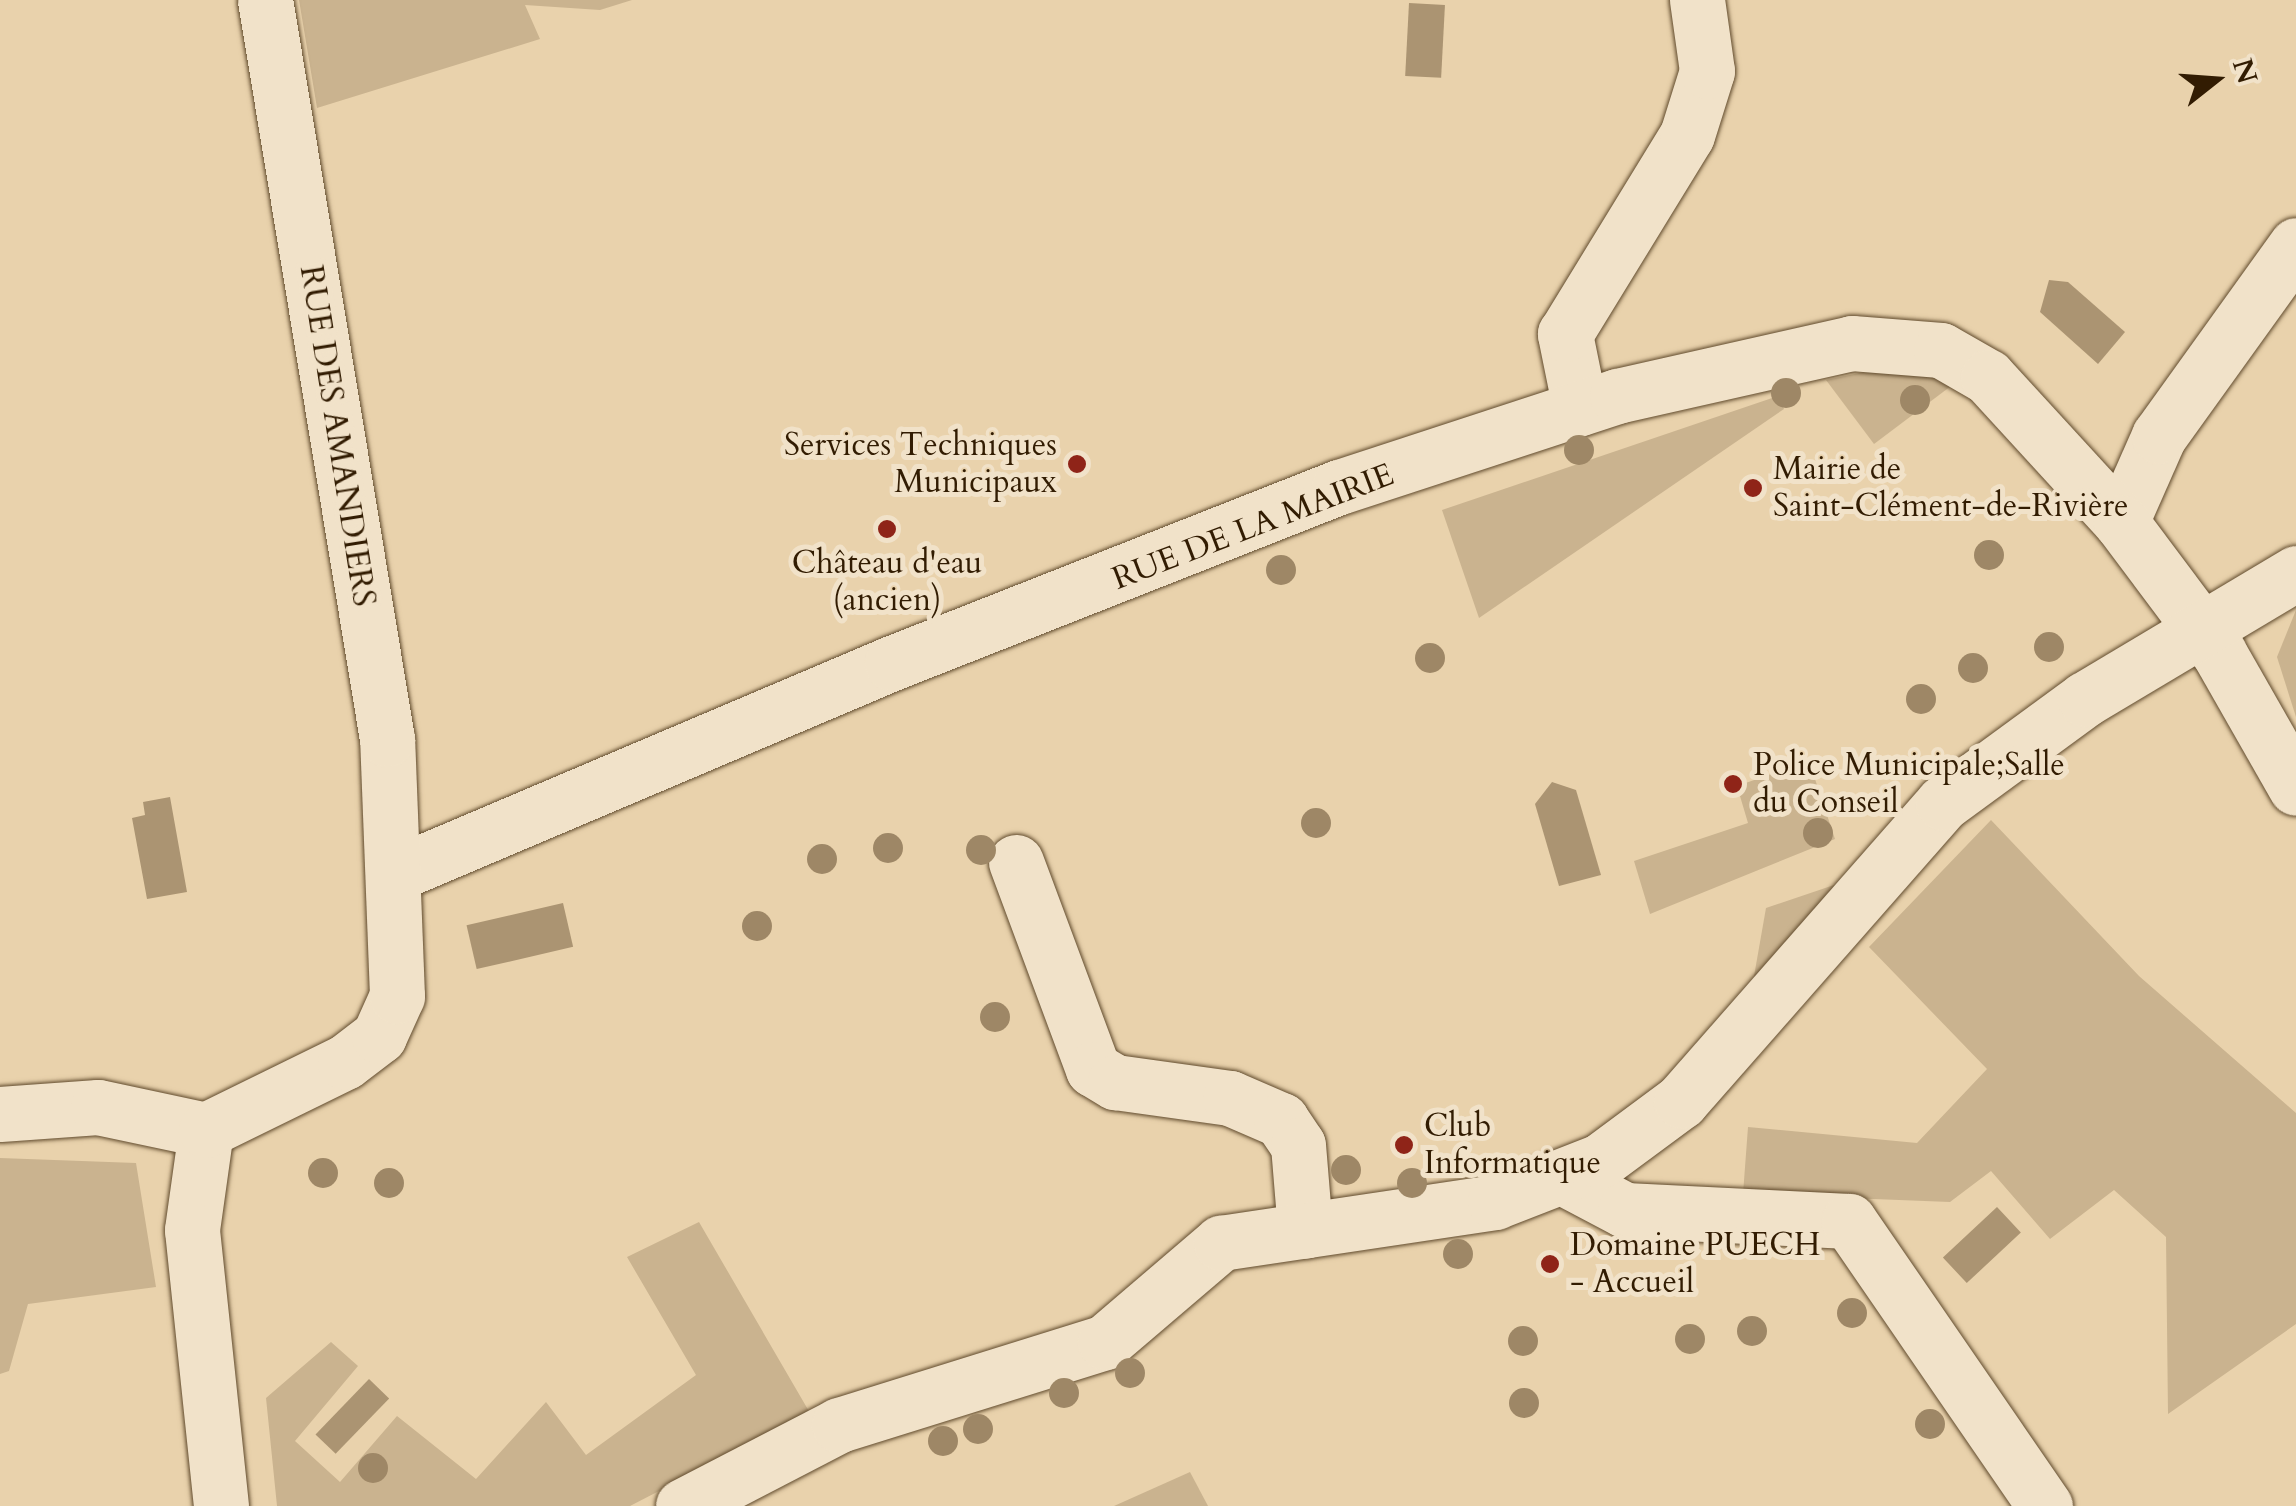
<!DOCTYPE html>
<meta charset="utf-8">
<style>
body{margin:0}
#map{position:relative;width:2296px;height:1506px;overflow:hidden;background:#e9d2ac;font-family:Cardo,serif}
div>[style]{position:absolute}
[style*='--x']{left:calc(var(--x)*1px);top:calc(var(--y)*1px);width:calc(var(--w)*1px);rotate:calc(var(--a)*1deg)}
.green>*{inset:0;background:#cab38f}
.water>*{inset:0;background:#ab9472;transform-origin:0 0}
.roads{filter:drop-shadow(0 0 2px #604a2c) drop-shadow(0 0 2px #604a2c)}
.minor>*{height:55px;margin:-27.5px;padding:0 27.5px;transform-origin:27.5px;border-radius:27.5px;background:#f1e2c9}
.trees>*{width:30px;height:30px;margin:-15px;border-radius:50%;background:#9e8766}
.dots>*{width:28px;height:28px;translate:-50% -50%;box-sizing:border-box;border:5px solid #f1e2c9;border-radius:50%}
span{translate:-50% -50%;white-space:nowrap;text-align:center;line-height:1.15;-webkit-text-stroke:10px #f1e2c9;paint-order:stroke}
.street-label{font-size:32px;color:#321c02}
.poi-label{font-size:32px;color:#321c02}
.right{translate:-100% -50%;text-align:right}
.left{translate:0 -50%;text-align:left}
.north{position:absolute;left:2166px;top:30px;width:100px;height:100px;-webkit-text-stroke:8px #f1e2c9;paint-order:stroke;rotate:73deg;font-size:28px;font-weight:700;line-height:40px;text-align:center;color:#321c02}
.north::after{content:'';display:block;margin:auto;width:35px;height:45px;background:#321c02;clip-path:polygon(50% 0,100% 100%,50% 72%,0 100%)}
</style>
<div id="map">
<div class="green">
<div style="clip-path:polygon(299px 0,632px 0,600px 10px,525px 5px,540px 39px,317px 108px)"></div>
<div style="clip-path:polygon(1907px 363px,1963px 377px,1874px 444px,1826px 380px)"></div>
<div style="clip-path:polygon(1778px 396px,1784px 409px,1479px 618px,1442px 510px)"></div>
<div style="clip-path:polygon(2296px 610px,2296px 717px,2277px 657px)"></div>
<div style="clip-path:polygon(1809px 761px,1835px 839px,1650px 914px,1634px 861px,1748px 823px,1737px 786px)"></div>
<div style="clip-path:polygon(1991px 820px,2139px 976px,2296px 1113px,2296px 1324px,2168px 1414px,2166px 1237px,2114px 1190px,2050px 1239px,1991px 1171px,1950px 1202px,1743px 1194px,1748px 1127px,1917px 1143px,1987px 1069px,1869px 947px)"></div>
<div style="clip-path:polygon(1837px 884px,1753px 982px,1766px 908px)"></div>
<div style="clip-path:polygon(0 1158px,136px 1163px,156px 1287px,28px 1304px,9px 1371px,0 1374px)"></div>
<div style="clip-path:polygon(699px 1222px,810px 1413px,630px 1506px,277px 1506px,266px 1398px,331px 1342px,358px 1366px,295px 1441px,340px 1482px,397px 1416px,476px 1479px,546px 1402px,586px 1455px,696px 1375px,627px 1257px)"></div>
<div style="clip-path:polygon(1190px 1472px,1208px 1506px,1114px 1506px)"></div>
</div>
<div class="water">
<div style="left:1409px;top:3px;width:36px;height:73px;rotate:3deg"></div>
<div style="clip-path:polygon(2049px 280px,2068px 282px,2125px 332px,2098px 364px,2040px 312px)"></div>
<div style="clip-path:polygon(1552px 782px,1576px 790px,1601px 875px,1559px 886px,1535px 804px)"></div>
<div style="clip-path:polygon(170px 797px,187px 892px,147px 899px,132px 818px,145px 815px,143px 802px)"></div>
<div style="left:563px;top:903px;width:45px;height:99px;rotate:77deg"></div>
<div style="left:1997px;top:1207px;width:35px;height:74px;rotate:47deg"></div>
<div style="left:369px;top:1379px;width:28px;height:77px;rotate:44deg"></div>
</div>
<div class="roads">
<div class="minor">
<div style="--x:1580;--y:408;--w:76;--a:-101.5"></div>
<div style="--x:1565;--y:334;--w:233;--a:-58.5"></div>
<div style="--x:1687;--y:135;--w:67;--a:-72.6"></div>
<div style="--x:1707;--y:71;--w:72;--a:-98"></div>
<div style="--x:2121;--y:522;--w:94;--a:-66.2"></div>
<div style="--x:2159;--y:436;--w:235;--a:-54.3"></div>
<div style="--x:1016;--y:862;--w:221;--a:69.6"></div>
<div style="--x:1093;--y:1069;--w:26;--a:31"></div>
<div style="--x:1115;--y:1082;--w:116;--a:7.9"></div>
<div style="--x:1230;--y:1098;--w:56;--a:23.3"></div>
<div style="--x:1281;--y:1120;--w:30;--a:56"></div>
<div style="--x:1298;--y:1145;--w:86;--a:85.3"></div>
<div style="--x:397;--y:873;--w:538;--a:-22.99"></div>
<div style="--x:892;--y:663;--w:480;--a:-21.5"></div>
<div style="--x:1339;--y:487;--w:293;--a:-18.1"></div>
<div style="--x:1617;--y:396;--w:241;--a:-12.7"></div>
<div style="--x:1852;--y:343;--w:89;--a:4.5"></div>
<div style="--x:1941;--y:350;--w:54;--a:29.9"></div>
<div style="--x:1988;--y:377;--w:197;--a:47.5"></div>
<div style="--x:2121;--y:522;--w:164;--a:53.2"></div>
<div style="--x:2219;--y:653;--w:155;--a:60.3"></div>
<div style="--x:0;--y:1114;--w:98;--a:-4.1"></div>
<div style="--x:98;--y:1107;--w:110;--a:12"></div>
<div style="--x:206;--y:1130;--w:101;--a:98"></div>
<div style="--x:192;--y:1230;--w:278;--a:84"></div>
<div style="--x:206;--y:1130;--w:155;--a:-26.1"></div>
<div style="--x:345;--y:1062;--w:43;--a:-37.4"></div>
<div style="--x:379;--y:1036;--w:44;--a:-65.8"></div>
<div style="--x:397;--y:996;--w:257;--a:-92.2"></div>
<div style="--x:387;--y:739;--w:749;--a:-99.37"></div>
<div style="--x:1564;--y:1178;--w:69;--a:27.7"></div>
<div style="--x:1625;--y:1210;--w:224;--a:2.8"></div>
<div style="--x:1849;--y:1221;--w:346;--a:55.5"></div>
<div style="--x:683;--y:1506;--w:176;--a:-27.4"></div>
<div style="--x:839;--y:1425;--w:279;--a:-17.3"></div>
<div style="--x:1105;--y:1342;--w:153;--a:-40.5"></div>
<div style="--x:1221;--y:1243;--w:277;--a:-8.5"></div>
<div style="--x:1495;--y:1202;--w:113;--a:-21.3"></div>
<div style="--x:1600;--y:1161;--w:101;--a:-36.5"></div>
<div style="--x:1681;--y:1101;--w:397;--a:-48.7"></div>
<div style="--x:1943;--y:803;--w:176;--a:-36.2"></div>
<div style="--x:2085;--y:699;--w:246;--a:-30.8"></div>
</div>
</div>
<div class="trees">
<div style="left:1786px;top:393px"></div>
<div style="left:1915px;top:400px"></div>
<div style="left:1579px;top:450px"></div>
<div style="left:1989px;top:555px"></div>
<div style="left:1281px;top:570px"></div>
<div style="left:2049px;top:647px"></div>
<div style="left:1430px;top:658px"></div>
<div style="left:1973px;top:668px"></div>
<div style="left:1921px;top:699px"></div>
<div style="left:1316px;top:823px"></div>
<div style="left:1818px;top:833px"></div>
<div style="left:888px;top:848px"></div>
<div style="left:981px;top:850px"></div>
<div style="left:822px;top:859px"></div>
<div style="left:757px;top:926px"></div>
<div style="left:995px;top:1017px"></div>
<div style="left:1346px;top:1170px"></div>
<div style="left:323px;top:1173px"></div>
<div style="left:389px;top:1183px"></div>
<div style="left:1412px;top:1183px"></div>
<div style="left:1458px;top:1254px"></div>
<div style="left:1852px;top:1313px"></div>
<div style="left:1752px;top:1331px"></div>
<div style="left:1690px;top:1339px"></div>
<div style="left:1523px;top:1341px"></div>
<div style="left:1130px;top:1373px"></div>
<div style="left:1064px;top:1393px"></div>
<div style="left:1524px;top:1403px"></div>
<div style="left:1930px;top:1424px"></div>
<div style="left:978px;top:1429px"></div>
<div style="left:943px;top:1441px"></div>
<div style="left:373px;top:1468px"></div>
</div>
<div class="dots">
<div style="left:1077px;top:464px;background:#8f2418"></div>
<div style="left:1753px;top:488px;background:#8f2418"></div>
<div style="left:887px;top:529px;background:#8f2418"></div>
<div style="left:1733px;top:784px;background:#8f2418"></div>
<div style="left:1404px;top:1145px;background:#8f2418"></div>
<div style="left:1550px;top:1264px;background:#8f2418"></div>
</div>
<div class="street-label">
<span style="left:337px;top:436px;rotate:81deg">RUE DES AMANDIERS</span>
<span style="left:1253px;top:527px;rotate:-21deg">RUE DE LA MAIRIE</span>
</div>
<div class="poi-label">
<span class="right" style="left:1057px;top:464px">Services Techniques<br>Municipaux</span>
<span class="left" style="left:1773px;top:488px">Mairie de<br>Saint-Clément-de-Rivière</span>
<span style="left:887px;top:582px">Château d'eau<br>(ancien)</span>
<span class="left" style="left:1753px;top:784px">Police Municipale;Salle<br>du Conseil</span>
<span class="left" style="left:1424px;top:1145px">Club<br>Informatique</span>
<span class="left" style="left:1570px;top:1264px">Domaine PUECH<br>- Accueil</span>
</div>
<div class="north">N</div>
</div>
